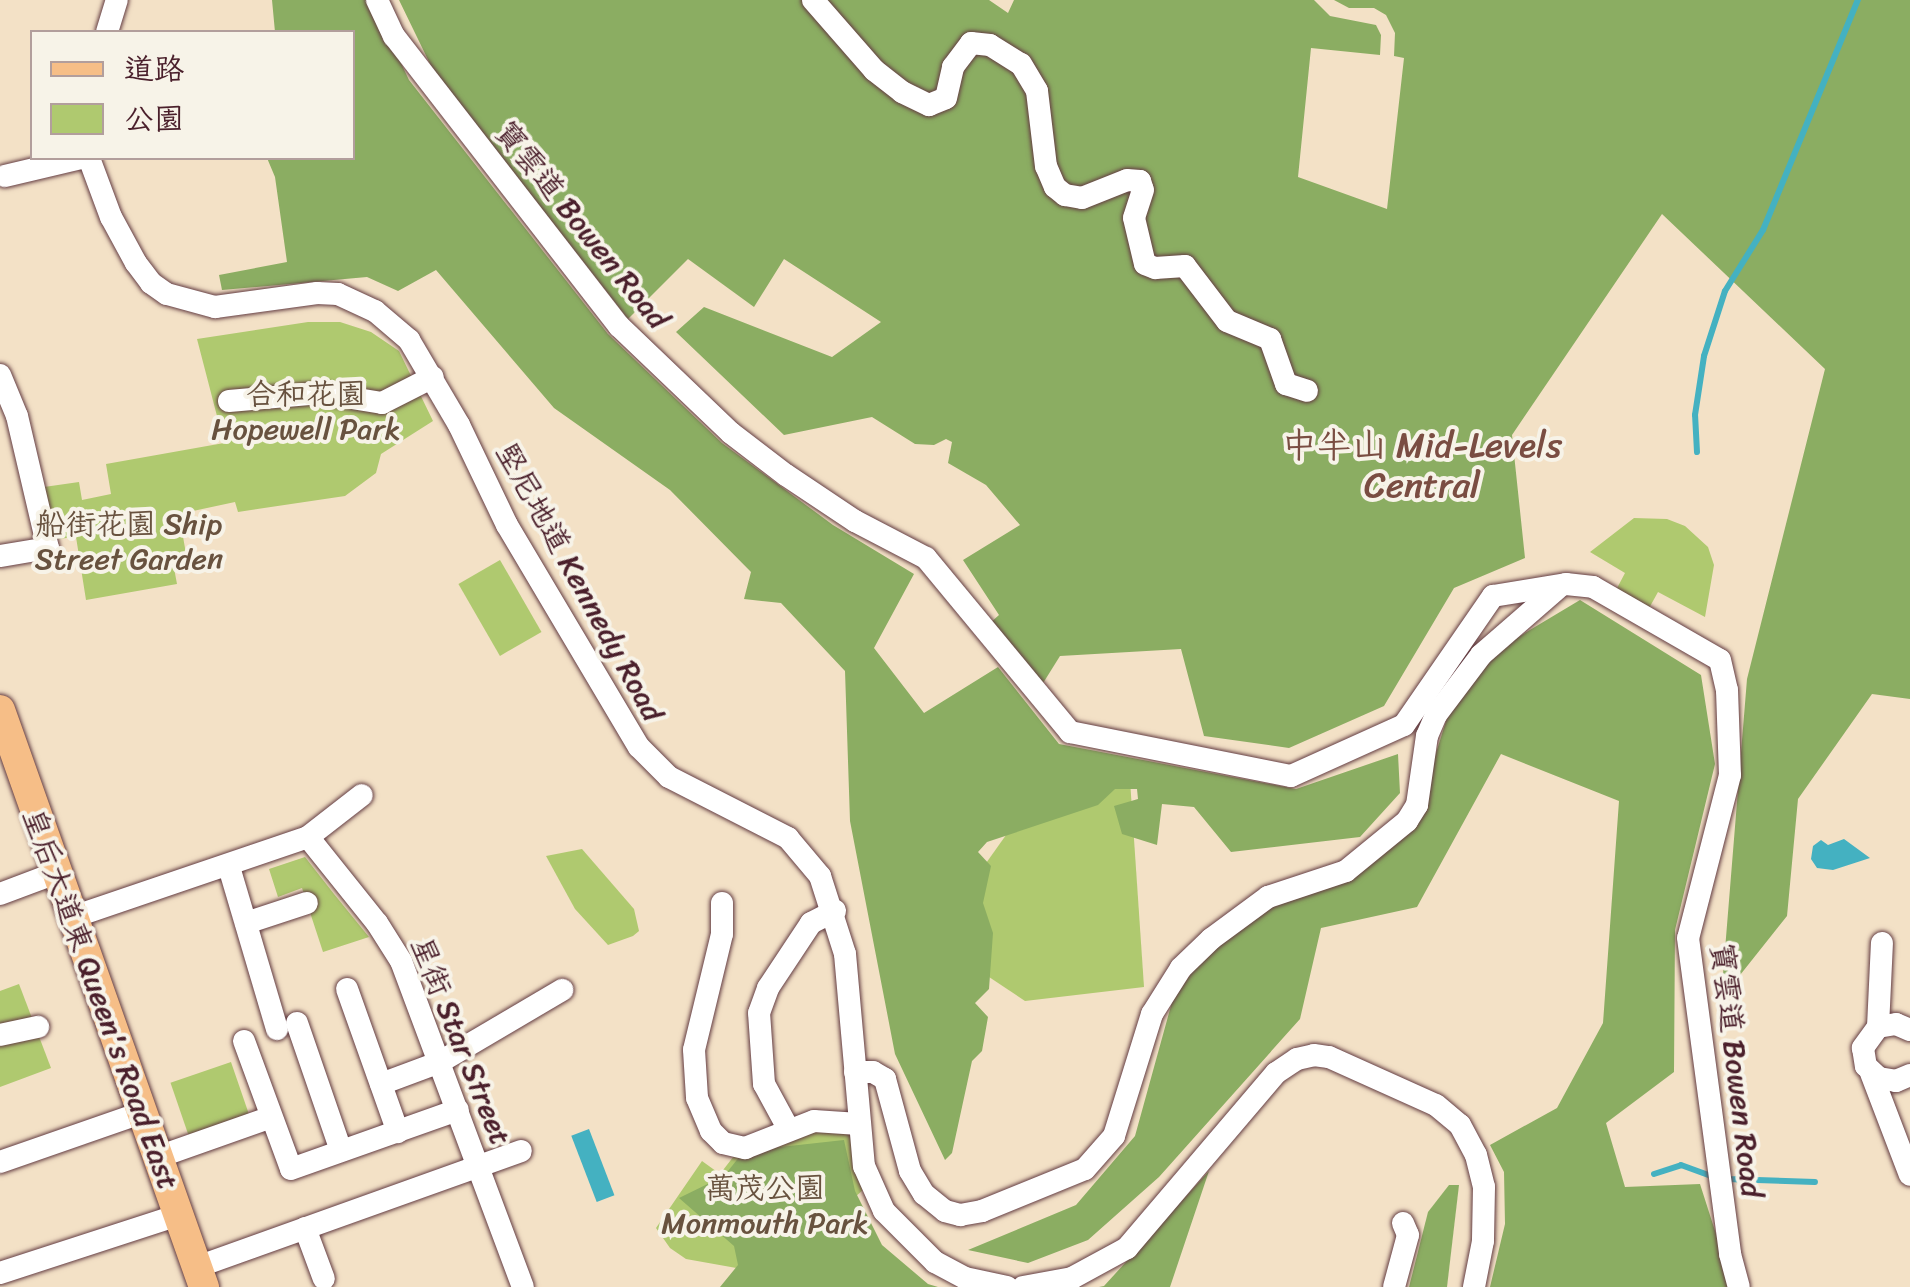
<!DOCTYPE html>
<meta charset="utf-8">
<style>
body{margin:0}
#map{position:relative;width:1910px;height:1287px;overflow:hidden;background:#f3e1c6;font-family:Sriracha,"LXGW WenKai TC",sans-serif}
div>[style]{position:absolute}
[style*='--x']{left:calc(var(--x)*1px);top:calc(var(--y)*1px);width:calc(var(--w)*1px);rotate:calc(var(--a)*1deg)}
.green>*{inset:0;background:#afc96f;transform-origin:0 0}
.forest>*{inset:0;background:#8bad62}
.water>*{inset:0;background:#44b1c1;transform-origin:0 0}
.stream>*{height:6px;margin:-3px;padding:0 3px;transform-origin:3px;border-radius:3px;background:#44b1c1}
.roads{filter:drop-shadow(0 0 2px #633c42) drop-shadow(0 0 2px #633c42)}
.minor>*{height:22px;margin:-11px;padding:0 11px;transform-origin:11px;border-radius:11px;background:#fff}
.major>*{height:30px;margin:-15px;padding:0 15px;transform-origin:15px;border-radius:15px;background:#f6be87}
span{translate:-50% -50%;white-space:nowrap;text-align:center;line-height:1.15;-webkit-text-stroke:8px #f7f3e8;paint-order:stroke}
.street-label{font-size:30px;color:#4a1f2b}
.park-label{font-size:30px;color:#68523f}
.quarter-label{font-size:35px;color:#7a4d42}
.legend{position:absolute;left:30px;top:30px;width:325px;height:130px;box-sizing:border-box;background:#f7f3e8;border:2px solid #b29e9c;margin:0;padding:12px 18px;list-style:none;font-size:30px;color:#4a1f2b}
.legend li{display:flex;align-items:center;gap:20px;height:50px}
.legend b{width:50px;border:2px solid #b29e9c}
</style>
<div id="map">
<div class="green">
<div style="clip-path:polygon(308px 322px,340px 322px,371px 332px,399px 351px,433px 421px,381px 454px,376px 473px,345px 496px,238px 512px,235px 502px,179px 514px,188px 565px,174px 568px,177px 584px,86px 600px,76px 537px,57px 539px,37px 488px,79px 482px,82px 500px,111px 494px,106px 464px,224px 443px,197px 339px)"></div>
<div style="clip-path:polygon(1634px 518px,1667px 519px,1685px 526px,1708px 547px,1714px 565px,1705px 617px,1658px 592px,1648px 610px,1615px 592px,1625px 573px,1590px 552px)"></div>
<div style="left:500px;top:560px;width:83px;height:48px;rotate:60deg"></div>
<div style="clip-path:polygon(1130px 780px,1144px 987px,1025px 1001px,983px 973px,968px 925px,984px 866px,1011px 828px)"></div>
<div style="clip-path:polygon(582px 849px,634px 909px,639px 931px,633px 936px,608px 945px,575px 909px,546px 856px)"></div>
<div style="clip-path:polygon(305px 857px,334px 894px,369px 937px,323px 952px,302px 888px,278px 897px,269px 869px)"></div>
<div style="clip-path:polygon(19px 984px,51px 1068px,0 1087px,0 991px)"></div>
<div style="left:231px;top:1062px;width:57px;height:64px;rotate:71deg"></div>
<div style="clip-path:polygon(806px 1128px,854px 1130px,864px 1189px,770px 1274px,686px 1259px,670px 1248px,656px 1228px,702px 1161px,720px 1174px,737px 1152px)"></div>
</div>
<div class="forest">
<div style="clip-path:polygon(272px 0,371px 0,409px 80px,608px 334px,722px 443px,833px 525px,914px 574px,874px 648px,924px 713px,998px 667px,1059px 744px,1296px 789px,1398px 754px,1400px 793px,1360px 837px,1231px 852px,1194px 807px,1162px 804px,1157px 845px,1122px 834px,1114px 806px,1138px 799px,1137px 789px,1115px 789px,1098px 805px,987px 842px,978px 852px,991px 866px,983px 903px,993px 933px,989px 989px,975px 1003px,988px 1017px,982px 1051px,972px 1061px,952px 1153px,945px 1160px,895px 1054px,850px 821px,845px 671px,781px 603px,744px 599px,751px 572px,670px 490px,554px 408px,436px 270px,398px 291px,367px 277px,222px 290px,219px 275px,287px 262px,275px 177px,267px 158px,352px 158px,352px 32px,275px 32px)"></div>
<div style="clip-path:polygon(399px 0,989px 0,1008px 13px,1014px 0,1314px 0,1330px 16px,1376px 25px,1381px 35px,1380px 55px,1311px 48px,1298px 177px,1387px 209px,1404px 58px,1394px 56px,1395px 33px,1386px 15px,1374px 8px,1349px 8px,1334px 0,1910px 0,1910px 699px,1872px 694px,1798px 799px,1787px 916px,1721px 999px,1747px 679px,1825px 369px,1662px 214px,1512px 435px,1525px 558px,1454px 588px,1384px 706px,1289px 748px,1204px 736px,1181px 649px,1060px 656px,1040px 688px,989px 624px,999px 615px,963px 560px,1020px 525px,986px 485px,948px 463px,952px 442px,946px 439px,934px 445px,915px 444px,872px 417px,784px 435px,676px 332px,704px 307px,832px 357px,881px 322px,784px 259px,754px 307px,688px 259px,628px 319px,432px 68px)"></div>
<div style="clip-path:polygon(1580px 600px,1701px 675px,1715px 764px,1675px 930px,1674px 1072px,1606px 1123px,1625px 1187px,1700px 1184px,1733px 1287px,1490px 1287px,1505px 1224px,1504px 1172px,1490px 1145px,1557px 1108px,1603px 1023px,1619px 801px,1501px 754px,1417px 907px,1321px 928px,1300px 1019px,1159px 1177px,1088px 1240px,1028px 1263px,968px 1250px,1076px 1205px,1135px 1136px,1172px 1002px,1204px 954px,1281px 894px,1413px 826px,1447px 718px,1495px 651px)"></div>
<div style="clip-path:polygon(844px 1140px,855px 1191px,882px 1245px,928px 1284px,938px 1287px,720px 1287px,738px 1265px,734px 1246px,679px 1198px,724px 1176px,744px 1151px)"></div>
<div style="clip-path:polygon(1209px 1171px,1170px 1287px,1099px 1287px,1104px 1286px)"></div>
<div style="clip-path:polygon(1449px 1185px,1459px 1185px,1447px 1287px,1409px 1287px,1428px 1212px)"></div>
</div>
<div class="water">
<div style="clip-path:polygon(1844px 839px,1870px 858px,1833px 870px,1817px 868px,1811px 859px,1813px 846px,1821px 840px,1828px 845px)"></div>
<div style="left:589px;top:1129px;width:71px;height:19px;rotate:69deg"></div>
</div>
<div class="stream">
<div style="--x:1697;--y:452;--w:37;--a:-93"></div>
<div style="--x:1695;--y:415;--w:60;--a:-81.3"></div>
<div style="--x:1704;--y:356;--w:68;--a:-72.1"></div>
<div style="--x:1725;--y:291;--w:72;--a:-58.1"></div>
<div style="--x:1763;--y:230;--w:249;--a:-67.6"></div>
<div style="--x:1654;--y:1174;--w:28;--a:-18"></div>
<div style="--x:1681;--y:1165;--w:35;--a:20"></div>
<div style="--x:1726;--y:1179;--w:89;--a:1.9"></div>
</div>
<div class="roads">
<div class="minor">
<div style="--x:377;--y:0;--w:40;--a:65"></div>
<div style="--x:394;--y:36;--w:367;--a:52.2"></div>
<div style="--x:619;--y:326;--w:155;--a:43.7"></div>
<div style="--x:731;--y:433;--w:69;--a:37.4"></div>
<div style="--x:786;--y:475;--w:83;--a:33.7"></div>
<div style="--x:855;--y:521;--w:80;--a:27.5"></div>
<div style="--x:926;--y:558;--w:226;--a:50.4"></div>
<div style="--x:1070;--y:732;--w:225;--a:11.3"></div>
<div style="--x:1291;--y:776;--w:124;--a:-24.3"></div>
<div style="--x:1404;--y:725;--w:157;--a:-55.4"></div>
<div style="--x:1493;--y:596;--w:74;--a:-9.3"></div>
<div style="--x:1566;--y:584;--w:27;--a:6"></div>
<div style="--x:1593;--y:587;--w:146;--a:29.9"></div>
<div style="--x:1720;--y:660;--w:31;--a:77"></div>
<div style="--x:1727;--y:690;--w:85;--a:88"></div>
<div style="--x:1730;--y:775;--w:168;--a:104.4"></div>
<div style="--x:1688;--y:938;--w:319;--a:82.4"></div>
<div style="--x:1730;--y:1254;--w:34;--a:75"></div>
<div style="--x:813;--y:0;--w:93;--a:48.9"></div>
<div style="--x:874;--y:70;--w:36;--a:38"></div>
<div style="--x:902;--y:92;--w:30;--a:26"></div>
<div style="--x:929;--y:105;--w:18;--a:-22"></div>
<div style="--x:946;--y:98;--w:32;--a:-77"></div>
<div style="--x:953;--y:67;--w:30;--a:-53"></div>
<div style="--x:971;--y:43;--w:19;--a:6"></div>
<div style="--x:990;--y:45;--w:36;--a:32"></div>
<div style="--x:1021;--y:64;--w:31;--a:59"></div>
<div style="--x:1037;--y:91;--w:76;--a:83.2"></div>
<div style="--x:1046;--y:166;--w:23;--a:67"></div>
<div style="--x:1055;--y:187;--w:13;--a:39"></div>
<div style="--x:1065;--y:195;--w:17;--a:10"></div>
<div style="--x:1082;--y:198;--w:48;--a:-21.8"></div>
<div style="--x:1127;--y:180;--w:13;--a:4"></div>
<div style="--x:1140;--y:181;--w:9;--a:72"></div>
<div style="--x:1143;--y:190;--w:29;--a:108"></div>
<div style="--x:1134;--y:218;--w:47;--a:76.6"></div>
<div style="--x:1145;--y:264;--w:11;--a:22"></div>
<div style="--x:1155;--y:268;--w:30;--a:-4"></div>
<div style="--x:1185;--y:266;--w:69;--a:52.6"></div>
<div style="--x:1227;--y:321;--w:47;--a:22.7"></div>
<div style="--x:1270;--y:339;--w:48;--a:70.4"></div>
<div style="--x:1286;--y:384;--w:22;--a:18"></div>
<div style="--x:107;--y:32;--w:34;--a:-73"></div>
<div style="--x:89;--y:158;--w:63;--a:69.6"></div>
<div style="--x:111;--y:217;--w:52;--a:61.5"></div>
<div style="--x:136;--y:263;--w:25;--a:53"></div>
<div style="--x:151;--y:283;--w:19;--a:35"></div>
<div style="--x:167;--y:294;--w:50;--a:15.2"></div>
<div style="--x:215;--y:307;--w:103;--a:-7.8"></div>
<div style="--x:317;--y:293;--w:21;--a:3"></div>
<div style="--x:338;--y:294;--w:41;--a:24.7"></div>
<div style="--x:375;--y:311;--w:45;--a:40.5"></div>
<div style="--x:409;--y:340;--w:99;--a:59.5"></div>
<div style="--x:459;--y:425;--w:111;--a:64.4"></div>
<div style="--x:507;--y:525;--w:258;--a:59.3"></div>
<div style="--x:639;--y:747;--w:42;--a:45"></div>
<div style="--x:669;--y:777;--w:134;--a:27.1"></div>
<div style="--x:788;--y:838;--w:50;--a:49.9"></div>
<div style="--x:820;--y:876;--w:82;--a:72.2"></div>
<div style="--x:845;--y:954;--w:213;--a:84.9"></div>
<div style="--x:864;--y:1166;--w:49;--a:66"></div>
<div style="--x:884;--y:1211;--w:72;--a:45"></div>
<div style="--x:935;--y:1262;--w:34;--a:28"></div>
<div style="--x:965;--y:1278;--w:43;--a:12.1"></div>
<div style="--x:5;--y:176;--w:78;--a:-13.3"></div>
<div style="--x:0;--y:375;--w:44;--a:67.5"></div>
<div style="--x:17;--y:416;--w:136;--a:76.8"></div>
<div style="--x:48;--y:548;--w:49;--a:170.5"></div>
<div style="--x:229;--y:401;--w:92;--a:-5"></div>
<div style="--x:321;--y:393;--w:62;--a:9.3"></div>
<div style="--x:382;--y:403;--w:57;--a:-27"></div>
<div style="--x:308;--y:837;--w:110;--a:51.3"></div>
<div style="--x:377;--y:923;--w:45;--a:57.7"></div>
<div style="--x:401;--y:961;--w:348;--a:69.5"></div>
<div style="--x:229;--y:867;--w:169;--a:73.5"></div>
<div style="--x:0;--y:894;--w:60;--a:-20.6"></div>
<div style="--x:722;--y:903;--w:31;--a:90"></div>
<div style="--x:722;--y:934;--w:119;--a:103.6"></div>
<div style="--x:694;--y:1050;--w:48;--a:86.4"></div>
<div style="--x:697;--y:1098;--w:36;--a:67"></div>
<div style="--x:711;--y:1131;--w:17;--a:45"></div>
<div style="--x:723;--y:1143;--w:23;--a:13"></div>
<div style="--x:745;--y:1148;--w:74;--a:-21.4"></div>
<div style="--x:814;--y:1121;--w:45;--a:3.8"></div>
<div style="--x:73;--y:917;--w:248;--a:-18.8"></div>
<div style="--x:308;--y:837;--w:68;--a:-37.9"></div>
<div style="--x:246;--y:923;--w:64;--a:-18.2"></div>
<div style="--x:347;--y:989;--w:152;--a:70.4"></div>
<div style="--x:297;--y:1023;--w:135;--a:71"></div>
<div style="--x:1878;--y:1027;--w:84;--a:-87.3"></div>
<div style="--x:1910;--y:1030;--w:15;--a:-157"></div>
<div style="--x:1896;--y:1024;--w:18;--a:171"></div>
<div style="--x:1878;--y:1027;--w:26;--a:126"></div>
<div style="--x:1863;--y:1048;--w:18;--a:81"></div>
<div style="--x:1866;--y:1066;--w:18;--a:43"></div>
<div style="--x:1879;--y:1078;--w:17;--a:10"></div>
<div style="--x:1896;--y:1081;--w:15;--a:-23"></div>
<div style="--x:0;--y:1035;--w:39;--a:-12"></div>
<div style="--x:244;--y:1041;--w:136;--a:69.8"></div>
<div style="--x:291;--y:1169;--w:177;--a:-19.5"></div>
<div style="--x:855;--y:1072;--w:18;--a:0"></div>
<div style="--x:873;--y:1072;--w:14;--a:30"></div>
<div style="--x:885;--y:1079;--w:95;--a:74.8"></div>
<div style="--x:910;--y:1171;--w:27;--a:59"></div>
<div style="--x:924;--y:1194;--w:27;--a:39"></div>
<div style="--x:945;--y:1211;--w:16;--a:15"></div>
<div style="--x:960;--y:1215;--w:22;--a:-10"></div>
<div style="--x:982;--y:1211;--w:111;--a:-22.2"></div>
<div style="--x:1085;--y:1169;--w:44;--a:-48.7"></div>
<div style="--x:1114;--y:1136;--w:128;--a:-72.7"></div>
<div style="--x:1152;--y:1014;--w:54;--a:-57.8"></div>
<div style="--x:1181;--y:968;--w:42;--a:-44"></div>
<div style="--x:1211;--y:939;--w:71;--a:-36.4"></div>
<div style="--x:1268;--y:897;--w:82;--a:-18.4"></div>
<div style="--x:1346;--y:871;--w:79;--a:-39.3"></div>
<div style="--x:1407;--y:821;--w:19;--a:-58"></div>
<div style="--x:1417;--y:805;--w:70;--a:-81.8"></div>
<div style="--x:1427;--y:736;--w:23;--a:-67"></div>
<div style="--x:1436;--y:715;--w:75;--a:-53.1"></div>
<div style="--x:1481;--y:655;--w:101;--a:-41"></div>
<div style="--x:1871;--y:1073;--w:109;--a:69.1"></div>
<div style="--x:381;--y:1084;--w:63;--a:-20.4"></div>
<div style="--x:440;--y:1062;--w:142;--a:-30.5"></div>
<div style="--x:789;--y:1130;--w:52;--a:-118.5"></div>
<div style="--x:764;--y:1084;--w:71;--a:-94"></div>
<div style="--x:759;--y:1013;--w:27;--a:-70"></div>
<div style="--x:768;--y:988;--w:78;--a:-56.5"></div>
<div style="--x:811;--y:923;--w:27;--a:-27"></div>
<div style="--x:158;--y:1157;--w:111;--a:-19.4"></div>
<div style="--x:0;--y:1162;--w:149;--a:-19.2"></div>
<div style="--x:305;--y:1228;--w:54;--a:69.6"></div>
<div style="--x:197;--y:1267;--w:344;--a:-19.7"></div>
<div style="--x:0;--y:1273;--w:188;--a:-18"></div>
<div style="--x:1023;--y:1287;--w:50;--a:-10.4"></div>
<div style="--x:1072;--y:1278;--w:63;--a:-28.6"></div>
<div style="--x:1127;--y:1248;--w:230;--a:-49.6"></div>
<div style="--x:1276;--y:1073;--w:25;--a:-34"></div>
<div style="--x:1297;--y:1059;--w:17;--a:-13"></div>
<div style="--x:1314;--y:1055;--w:15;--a:8"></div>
<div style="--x:1329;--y:1057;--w:117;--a:24.2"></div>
<div style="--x:1436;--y:1105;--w:31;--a:40"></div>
<div style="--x:1460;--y:1125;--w:34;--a:62"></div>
<div style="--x:1476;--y:1155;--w:33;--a:76"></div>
<div style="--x:1484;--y:1187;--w:54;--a:91.1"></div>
<div style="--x:1483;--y:1241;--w:47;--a:101.1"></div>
<div style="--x:1394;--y:1287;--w:54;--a:-74.9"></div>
<div style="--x:1408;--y:1235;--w:13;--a:-113"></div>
</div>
<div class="major">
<div style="--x:0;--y:710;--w:612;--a:70.53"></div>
</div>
</div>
<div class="street-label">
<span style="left:582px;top:225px;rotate:51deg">寶雲道 Bowen Road</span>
<span style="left:580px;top:582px;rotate:61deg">堅尼地道 Kennedy Road</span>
<span style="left:101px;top:999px;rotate:70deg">皇后大道東 Queen's Road East</span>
<span style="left:461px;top:1041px;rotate:68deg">星街 Star Street</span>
<span style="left:1737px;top:1070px;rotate:83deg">寶雲道 Bowen Road</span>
</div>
<div class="park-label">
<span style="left:306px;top:411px">合和花園<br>Hopewell Park</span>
<span style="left:129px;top:541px">船街花園 Ship<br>Street Garden</span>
<span style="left:765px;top:1205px">萬茂公園<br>Monmouth Park</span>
</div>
<div class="quarter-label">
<span style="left:1422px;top:465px">中半山 Mid-Levels<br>Central</span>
</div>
<ul class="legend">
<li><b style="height:12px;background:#f6be87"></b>道路</li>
<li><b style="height:28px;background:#afc96f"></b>公園</li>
</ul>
</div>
